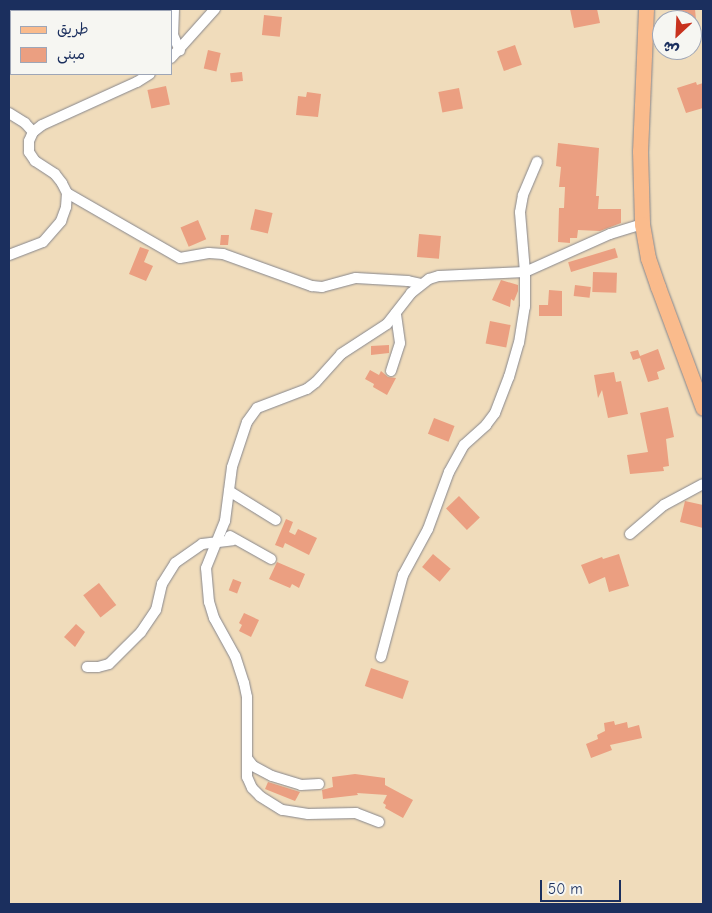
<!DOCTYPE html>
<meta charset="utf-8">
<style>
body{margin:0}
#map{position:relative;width:712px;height:913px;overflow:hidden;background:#f0dcbb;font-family:"Comic Neue","Playpen Sans Arabic",sans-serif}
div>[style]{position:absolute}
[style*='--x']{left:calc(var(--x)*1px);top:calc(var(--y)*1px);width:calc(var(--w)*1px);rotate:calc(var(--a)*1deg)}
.building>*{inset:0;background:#eb9f81;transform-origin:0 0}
.roads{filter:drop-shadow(0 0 1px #86868c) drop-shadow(0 0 1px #86868c)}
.minor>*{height:10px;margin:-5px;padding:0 5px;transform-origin:5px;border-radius:5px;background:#fff}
.primary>*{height:15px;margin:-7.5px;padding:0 7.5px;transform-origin:7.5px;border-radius:7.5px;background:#fabb8c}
span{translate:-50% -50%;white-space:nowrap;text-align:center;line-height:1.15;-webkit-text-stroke:4px #f6f6f2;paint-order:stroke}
.frame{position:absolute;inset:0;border:10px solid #1b2f5e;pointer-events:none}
.legend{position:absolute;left:10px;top:10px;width:162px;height:65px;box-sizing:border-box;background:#f6f6f2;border:1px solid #9ea6b7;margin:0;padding:6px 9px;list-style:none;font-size:15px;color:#1b2f5e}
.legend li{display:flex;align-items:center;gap:10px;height:25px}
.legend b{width:25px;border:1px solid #9ea6b7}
.north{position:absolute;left:652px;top:10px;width:50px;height:50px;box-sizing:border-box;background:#f6f6f2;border:1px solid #9ea6b7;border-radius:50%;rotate:205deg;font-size:14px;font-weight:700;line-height:20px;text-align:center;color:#1b2f5e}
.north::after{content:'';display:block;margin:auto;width:18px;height:22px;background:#c8321e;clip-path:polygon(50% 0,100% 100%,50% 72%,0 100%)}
.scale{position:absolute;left:540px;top:880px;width:81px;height:22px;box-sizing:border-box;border:2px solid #1b2f5e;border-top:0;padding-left:6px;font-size:15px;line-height:18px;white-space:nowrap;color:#1b2f5e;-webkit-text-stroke:4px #f6f6f2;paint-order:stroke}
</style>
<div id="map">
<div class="building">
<div style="clip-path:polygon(570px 9px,597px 9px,600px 23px,574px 28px)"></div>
<div style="clip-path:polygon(677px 9px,695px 9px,696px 20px,679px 20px)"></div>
<div style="left:264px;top:15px;width:18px;height:20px;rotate:6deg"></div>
<div style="left:515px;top:45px;width:21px;height:19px;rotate:71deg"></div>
<div style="left:208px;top:50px;width:13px;height:19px;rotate:13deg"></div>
<div style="left:242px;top:72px;width:9px;height:12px;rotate:84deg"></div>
<div style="clip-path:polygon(696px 82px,697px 85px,703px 83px,703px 108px,686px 113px,677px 88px)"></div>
<div style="left:166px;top:86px;width:19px;height:19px;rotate:78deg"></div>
<div style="left:459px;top:88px;width:21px;height:21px;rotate:79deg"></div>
<div style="clip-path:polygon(307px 92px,321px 94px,318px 117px,296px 115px,298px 96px,306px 97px)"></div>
<div style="clip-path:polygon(558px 143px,599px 148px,596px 196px,599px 196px,598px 209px,621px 209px,621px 223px,600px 231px,578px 230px,577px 238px,570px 238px,570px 243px,558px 242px,559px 208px,564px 208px,565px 187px,559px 187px,561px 167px,556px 166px)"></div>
<div style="left:255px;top:209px;width:18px;height:21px;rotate:13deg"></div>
<div style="left:198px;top:220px;width:21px;height:19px;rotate:67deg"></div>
<div style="left:419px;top:234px;width:22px;height:23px;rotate:5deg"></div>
<div style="clip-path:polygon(221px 235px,229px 235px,228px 245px,220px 245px)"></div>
<div style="clip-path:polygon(140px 247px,149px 250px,144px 262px,153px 266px,146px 281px,129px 274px)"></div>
<div style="left:615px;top:248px;width:10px;height:49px;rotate:73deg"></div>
<div style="left:593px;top:272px;width:24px;height:20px;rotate:2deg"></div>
<div style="clip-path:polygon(501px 280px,518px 285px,518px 291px,514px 301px,511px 299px,510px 307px,492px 300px)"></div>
<div style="left:575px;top:285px;width:16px;height:11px;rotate:7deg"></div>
<div style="clip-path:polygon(549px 290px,562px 291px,562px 316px,539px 316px,539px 305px,548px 305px)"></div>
<div style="left:490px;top:321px;width:21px;height:23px;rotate:11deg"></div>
<div style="clip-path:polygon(389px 345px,389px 353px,371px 355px,371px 346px)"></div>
<div style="clip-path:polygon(658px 349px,665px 369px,657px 372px,659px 379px,648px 382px,640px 358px,633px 360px,630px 352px,638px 350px,640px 356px)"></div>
<div style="clip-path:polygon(370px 370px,379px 375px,381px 371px,388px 377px,396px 378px,387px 395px,373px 387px,374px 384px,365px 379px)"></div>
<div style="clip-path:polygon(614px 372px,616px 382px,621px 381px,628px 414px,608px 418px,602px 390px,598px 398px,594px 375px)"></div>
<div style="clip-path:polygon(668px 407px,674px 437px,666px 439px,669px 466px,663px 467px,664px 471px,630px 474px,627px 455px,648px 452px,640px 413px)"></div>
<div style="left:434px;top:418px;width:22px;height:17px;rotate:21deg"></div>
<div style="left:459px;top:496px;width:30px;height:18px;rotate:46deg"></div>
<div style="clip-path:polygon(685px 501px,703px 505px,703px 528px,680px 522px)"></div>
<div style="clip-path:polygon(286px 519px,293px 522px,289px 532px,295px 535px,298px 529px,317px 538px,309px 555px,285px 543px,283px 548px,275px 545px)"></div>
<div style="left:433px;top:554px;width:23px;height:17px;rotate:40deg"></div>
<div style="clip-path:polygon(619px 554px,629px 586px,609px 592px,605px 577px,589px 584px,581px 565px,602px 557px,603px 559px)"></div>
<div style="clip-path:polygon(277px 562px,305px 574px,299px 588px,292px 584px,290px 588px,269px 579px)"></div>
<div style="left:233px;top:579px;width:9px;height:12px;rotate:21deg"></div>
<div style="left:99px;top:583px;width:28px;height:20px;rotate:52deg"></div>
<div style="clip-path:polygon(244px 613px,259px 620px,251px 637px,239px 631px,242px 625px,239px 623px)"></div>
<div style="clip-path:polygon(76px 624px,85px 632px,75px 647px,64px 637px)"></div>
<div style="left:371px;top:668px;width:40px;height:19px;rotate:19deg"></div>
<div style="clip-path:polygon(614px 721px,615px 725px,627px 722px,628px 728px,639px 725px,642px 738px,610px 745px,612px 750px,591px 758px,586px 744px,598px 739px,597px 735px,605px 731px,604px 723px)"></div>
<div style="clip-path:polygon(355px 774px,385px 778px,385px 785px,413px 800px,403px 818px,385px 808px,386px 805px,383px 803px,387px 795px,357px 793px,358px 795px,323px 799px,322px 790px,333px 787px,332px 777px)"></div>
<div style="clip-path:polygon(268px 782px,300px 792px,295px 801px,265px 789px)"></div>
</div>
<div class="roads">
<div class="minor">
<div style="--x:174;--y:9;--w:26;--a:92"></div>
<div style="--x:173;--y:35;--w:17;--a:66"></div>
<div style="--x:171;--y:58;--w:66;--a:-48.1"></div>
<div style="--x:9;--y:113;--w:19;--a:32"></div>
<div style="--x:25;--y:123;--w:12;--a:48"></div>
<div style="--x:67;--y:193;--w:130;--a:29.9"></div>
<div style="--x:180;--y:258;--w:29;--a:-10"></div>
<div style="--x:209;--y:253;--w:14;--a:4"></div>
<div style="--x:223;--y:254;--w:95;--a:19.8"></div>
<div style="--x:312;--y:286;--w:10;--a:6"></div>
<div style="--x:322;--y:287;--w:35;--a:-15"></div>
<div style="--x:356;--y:278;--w:52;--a:3.3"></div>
<div style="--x:408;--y:281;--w:13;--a:13"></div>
<div style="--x:9;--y:255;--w:36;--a:-21"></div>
<div style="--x:43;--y:242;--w:28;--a:-49"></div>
<div style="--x:61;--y:221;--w:15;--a:-70"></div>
<div style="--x:66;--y:207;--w:14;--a:-86"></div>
<div style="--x:67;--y:193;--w:11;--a:-117"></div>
<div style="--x:62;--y:183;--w:11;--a:-128"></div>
<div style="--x:55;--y:174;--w:24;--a:-147"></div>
<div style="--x:35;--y:161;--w:11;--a:-124"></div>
<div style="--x:29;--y:152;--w:11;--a:-90"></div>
<div style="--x:29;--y:141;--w:10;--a:-66"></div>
<div style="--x:33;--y:132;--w:11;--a:-38"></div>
<div style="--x:42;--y:125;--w:104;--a:-24.4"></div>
<div style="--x:137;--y:82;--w:15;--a:-32"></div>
<div style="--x:391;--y:371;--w:29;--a:-72"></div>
<div style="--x:400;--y:343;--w:30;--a:-98"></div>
<div style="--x:229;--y:491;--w:55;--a:31.7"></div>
<div style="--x:630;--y:534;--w:45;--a:-40.5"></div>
<div style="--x:664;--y:505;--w:44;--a:-28.3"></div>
<div style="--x:230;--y:536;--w:47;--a:29.3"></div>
<div style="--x:381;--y:657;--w:85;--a:-75"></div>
<div style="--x:403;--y:575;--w:52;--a:-61.5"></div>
<div style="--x:428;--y:529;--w:61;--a:-69.8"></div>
<div style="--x:449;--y:472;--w:31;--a:-61"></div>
<div style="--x:464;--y:445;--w:30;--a:-42"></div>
<div style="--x:486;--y:425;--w:15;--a:-53"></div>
<div style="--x:495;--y:413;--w:39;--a:-69"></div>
<div style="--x:509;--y:377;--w:35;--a:-74"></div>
<div style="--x:519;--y:343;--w:36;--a:-81"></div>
<div style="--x:525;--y:307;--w:35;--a:-90"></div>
<div style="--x:525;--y:272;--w:60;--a:-94.8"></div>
<div style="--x:520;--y:212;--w:17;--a:-80"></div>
<div style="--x:523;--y:195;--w:36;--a:-67"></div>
<div style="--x:87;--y:667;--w:11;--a:0"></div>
<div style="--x:98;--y:667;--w:11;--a:-15"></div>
<div style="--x:109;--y:664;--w:45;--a:-45"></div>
<div style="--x:141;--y:632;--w:27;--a:-56"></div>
<div style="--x:156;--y:610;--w:27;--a:-77"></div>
<div style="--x:162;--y:584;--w:25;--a:-58"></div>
<div style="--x:175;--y:563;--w:33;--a:-35"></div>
<div style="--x:202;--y:544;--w:31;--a:-7"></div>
<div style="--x:247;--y:758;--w:10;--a:53"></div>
<div style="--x:253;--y:766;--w:21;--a:28"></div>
<div style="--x:272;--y:776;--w:30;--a:17"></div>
<div style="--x:301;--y:785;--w:18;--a:-3"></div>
<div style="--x:379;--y:822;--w:25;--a:-159"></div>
<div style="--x:356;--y:813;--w:48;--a:178.8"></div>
<div style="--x:308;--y:814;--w:26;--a:-171"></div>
<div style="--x:282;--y:810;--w:26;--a:-148"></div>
<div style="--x:260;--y:796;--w:11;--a:-135"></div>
<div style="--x:252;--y:788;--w:12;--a:-114"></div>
<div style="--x:247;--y:777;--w:80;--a:-90"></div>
<div style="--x:247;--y:697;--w:14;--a:-102"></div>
<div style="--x:244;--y:683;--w:28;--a:-108"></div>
<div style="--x:235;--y:656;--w:43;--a:-118.9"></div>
<div style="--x:214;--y:618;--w:17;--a:-107"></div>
<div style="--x:209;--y:602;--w:34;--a:-95"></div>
<div style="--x:206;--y:568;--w:51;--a:-68"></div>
<div style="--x:225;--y:521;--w:54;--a:-82.6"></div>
<div style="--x:232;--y:467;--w:47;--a:-71.6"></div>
<div style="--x:247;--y:422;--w:17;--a:-54"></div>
<div style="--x:257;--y:408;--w:53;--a:-20.8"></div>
<div style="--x:307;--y:389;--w:11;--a:-38"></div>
<div style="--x:316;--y:382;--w:38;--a:-48"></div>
<div style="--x:341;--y:354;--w:55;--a:-33.1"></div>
<div style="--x:387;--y:324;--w:39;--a:-52"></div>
<div style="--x:411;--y:293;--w:23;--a:-38"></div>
<div style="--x:429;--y:279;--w:10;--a:-17"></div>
<div style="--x:439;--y:276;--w:86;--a:-2.7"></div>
<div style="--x:525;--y:272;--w:93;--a:-24.1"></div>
<div style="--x:610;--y:234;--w:34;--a:-17"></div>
</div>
<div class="primary">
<div style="--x:646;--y:9;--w:142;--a:92.4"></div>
<div style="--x:640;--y:151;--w:73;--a:88.4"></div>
<div style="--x:642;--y:224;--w:35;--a:80"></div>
<div style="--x:648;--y:258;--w:31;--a:71"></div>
<div style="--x:658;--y:287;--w:129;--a:69.6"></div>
</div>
</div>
<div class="frame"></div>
<ul class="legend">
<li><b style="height:6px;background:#fabb8c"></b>طريق</li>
<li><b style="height:14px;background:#eb9f81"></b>مبنى</li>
</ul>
<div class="north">ش</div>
<div class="scale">50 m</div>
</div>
